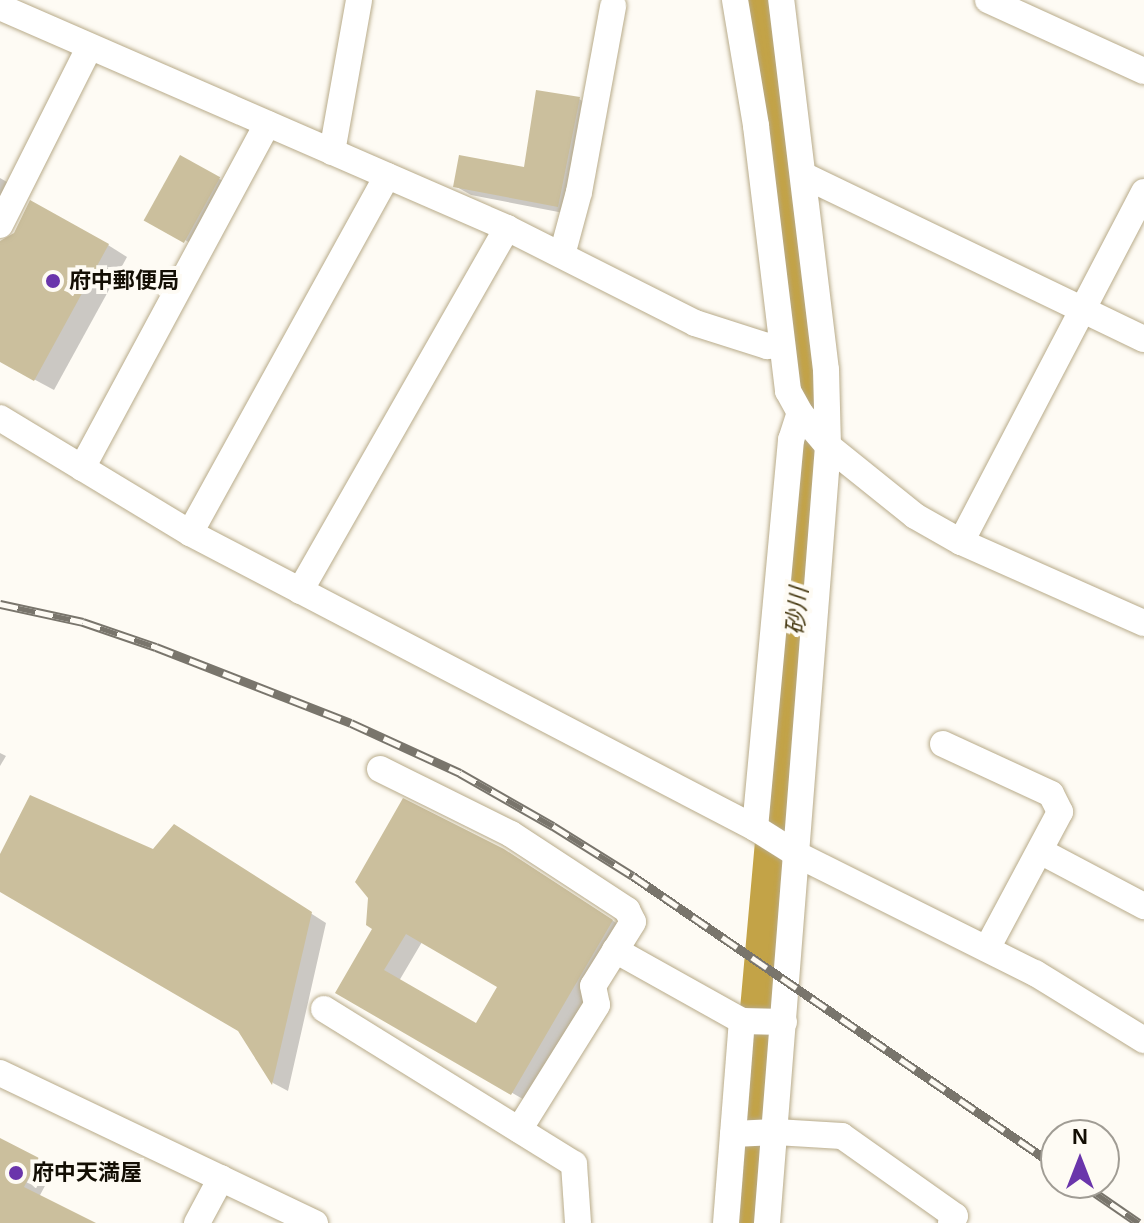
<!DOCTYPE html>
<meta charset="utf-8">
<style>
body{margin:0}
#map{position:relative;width:1144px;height:1223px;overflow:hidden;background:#fefbf4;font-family:Arial,"Noto Sans JP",sans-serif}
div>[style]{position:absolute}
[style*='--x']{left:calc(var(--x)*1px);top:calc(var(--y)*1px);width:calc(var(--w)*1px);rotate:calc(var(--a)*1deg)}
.shadow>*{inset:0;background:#0003;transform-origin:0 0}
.river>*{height:42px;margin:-21px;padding:0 21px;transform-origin:21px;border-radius:21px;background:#c3a347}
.building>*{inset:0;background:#cbbf9d;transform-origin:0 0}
.roads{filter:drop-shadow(0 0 2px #b8ab8a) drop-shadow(0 0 2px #b8ab8a)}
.minor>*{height:26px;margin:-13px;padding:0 13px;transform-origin:13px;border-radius:13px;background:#fff}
.rail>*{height:9px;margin-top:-4.5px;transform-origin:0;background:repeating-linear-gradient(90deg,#fefbf4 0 18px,#79756c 0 36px);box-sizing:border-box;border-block:2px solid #79756c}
.dots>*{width:22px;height:22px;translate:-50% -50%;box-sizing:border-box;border:4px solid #fefbf4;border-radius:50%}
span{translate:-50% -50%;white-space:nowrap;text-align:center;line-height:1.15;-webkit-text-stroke:8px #fefbf4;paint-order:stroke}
.poi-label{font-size:22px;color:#130e04;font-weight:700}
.left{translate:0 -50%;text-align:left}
.water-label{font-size:24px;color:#493c15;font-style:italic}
.north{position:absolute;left:1040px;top:1119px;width:80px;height:80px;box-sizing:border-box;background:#fefbf4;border:2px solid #a09c94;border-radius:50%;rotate:0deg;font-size:22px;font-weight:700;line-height:32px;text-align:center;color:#130e04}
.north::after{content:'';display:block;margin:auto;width:28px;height:36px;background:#6a35ab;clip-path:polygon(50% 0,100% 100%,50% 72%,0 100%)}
</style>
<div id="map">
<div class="shadow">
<div style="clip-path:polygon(579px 99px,595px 108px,574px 215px,471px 195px,455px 186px,526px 169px)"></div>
<div style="left:180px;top:158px;width:55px;height:70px;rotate:28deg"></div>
<div style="clip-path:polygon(0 178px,14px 186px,0 212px)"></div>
<div style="clip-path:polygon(108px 245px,127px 257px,54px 390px,0 361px,0 263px)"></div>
<div style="clip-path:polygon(0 753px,6px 756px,0 766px)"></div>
<div style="clip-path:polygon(190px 836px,326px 923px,288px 1091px,273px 1083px,239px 1029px,0 890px,0 859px,154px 852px)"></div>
<div style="clip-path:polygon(evenodd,520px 860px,627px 930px,528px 1102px,337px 992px,375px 928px,370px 897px,520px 860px,422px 942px,499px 987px,476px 1025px,399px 981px,422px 942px)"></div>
<div style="clip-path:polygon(0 1141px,54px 1169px,39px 1197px,92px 1223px,0 1223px)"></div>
</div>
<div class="river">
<div style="--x:742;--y:1223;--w:765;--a:-84.9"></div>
<div style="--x:810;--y:461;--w:97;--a:-88.8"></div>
<div style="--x:812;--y:364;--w:367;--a:-97.7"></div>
</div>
<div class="building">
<div style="clip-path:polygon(536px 90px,580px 97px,558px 207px,453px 187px,459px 155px,524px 167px)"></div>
<div style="left:180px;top:155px;width:46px;height:75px;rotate:29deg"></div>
<div style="clip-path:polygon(30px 200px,109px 244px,34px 381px,0 362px,0 241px,14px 233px)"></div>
<div style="clip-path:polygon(30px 795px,153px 849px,174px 824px,312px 912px,272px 1085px,238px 1031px,0 892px,0 854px)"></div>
<div style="clip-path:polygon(evenodd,403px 798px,504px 849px,613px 920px,511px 1095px,335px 993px,372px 929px,366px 925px,368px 898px,355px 882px,403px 798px,406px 934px,497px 987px,476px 1023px,384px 970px,406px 934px)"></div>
<div style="clip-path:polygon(0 1138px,39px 1158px,24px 1187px,96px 1223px,0 1223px)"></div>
</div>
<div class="roads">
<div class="minor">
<div style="--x:735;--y:0;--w:128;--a:80.5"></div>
<div style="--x:756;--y:126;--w:267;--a:83.1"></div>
<div style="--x:788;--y:391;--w:25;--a:61"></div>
<div style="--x:800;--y:413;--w:43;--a:49.7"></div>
<div style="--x:828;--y:446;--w:112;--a:38.8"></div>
<div style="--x:915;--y:516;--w:53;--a:29.5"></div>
<div style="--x:961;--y:542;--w:200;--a:23.9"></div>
<div style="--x:988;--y:0;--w:171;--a:24.5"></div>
<div style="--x:0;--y:7;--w:553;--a:23.55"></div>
<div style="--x:507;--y:228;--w:211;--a:26.8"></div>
<div style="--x:695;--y:323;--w:76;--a:17.7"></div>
<div style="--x:767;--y:346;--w:15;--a:-11"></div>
<div style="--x:332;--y:152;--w:154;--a:-79.9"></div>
<div style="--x:803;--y:175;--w:378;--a:25.7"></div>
<div style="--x:0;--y:225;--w:198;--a:-63.3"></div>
<div style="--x:562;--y:255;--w:65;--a:-74.9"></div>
<div style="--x:579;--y:192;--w:189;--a:-79.6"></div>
<div style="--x:0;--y:418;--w:222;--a:31.2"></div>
<div style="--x:190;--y:533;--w:637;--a:27.57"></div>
<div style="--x:755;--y:828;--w:51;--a:32.1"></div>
<div style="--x:798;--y:855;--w:265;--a:26.5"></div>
<div style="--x:1035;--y:973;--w:128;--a:31.6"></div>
<div style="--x:82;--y:468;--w:391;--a:-61.7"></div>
<div style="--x:190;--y:533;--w:408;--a:-61.1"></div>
<div style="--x:961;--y:542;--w:395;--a:-62.4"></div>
<div style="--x:300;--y:591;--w:418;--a:-60.3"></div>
<div style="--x:943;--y:744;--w:119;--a:24.8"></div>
<div style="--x:1051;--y:794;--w:20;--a:63"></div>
<div style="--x:1060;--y:812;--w:155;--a:118.1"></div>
<div style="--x:380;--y:769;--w:146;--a:26.4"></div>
<div style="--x:511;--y:834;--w:139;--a:33.2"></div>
<div style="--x:627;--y:910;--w:13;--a:63"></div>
<div style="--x:633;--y:922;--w:75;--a:122"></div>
<div style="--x:593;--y:986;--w:19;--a:78"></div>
<div style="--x:597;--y:1005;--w:147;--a:122"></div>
<div style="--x:755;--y:828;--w:390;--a:-84.7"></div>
<div style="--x:791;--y:440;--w:28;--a:-72"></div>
<div style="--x:1040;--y:851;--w:118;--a:27.9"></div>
<div style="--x:615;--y:950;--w:145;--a:29.2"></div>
<div style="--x:742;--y:1021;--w:42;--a:1.4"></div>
<div style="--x:324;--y:1009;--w:294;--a:31.8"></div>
<div style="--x:574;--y:1164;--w:59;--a:86.1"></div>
<div style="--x:0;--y:1073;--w:349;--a:25.5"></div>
<div style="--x:733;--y:1134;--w:43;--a:-2.7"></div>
<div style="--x:776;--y:1132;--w:66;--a:3.5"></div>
<div style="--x:842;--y:1136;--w:138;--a:35.3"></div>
<div style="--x:955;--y:1216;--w:8;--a:120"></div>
<div style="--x:197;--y:1223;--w:51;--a:-61.9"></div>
<div style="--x:726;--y:1223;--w:203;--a:-85.5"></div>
<div style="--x:767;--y:1223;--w:779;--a:-85.51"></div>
<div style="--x:828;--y:446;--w:76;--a:-91.5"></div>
<div style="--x:826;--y:370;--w:373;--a:-96.9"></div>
</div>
</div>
<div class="rail">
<div style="--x:0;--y:604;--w:85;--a:12.2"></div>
<div style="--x:83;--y:622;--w:77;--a:18.9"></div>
<div style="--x:156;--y:647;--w:209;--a:21.3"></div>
<div style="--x:351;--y:723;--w:120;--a:24.6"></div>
<div style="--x:460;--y:773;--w:107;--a:29.7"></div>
<div style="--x:553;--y:826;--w:94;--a:32"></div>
<div style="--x:633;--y:876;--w:513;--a:34.43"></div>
<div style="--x:1081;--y:1183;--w:70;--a:34.6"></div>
</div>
<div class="dots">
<div style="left:53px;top:281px;background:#6a35ab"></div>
<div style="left:16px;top:1173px;background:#6a35ab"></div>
</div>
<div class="poi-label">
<span class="left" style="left:69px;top:281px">府中郵便局</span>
<span class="left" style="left:32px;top:1173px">府中天満屋</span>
</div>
<div class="water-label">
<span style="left:797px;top:611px;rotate:-85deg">砂川</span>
</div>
<div class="north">N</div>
</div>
